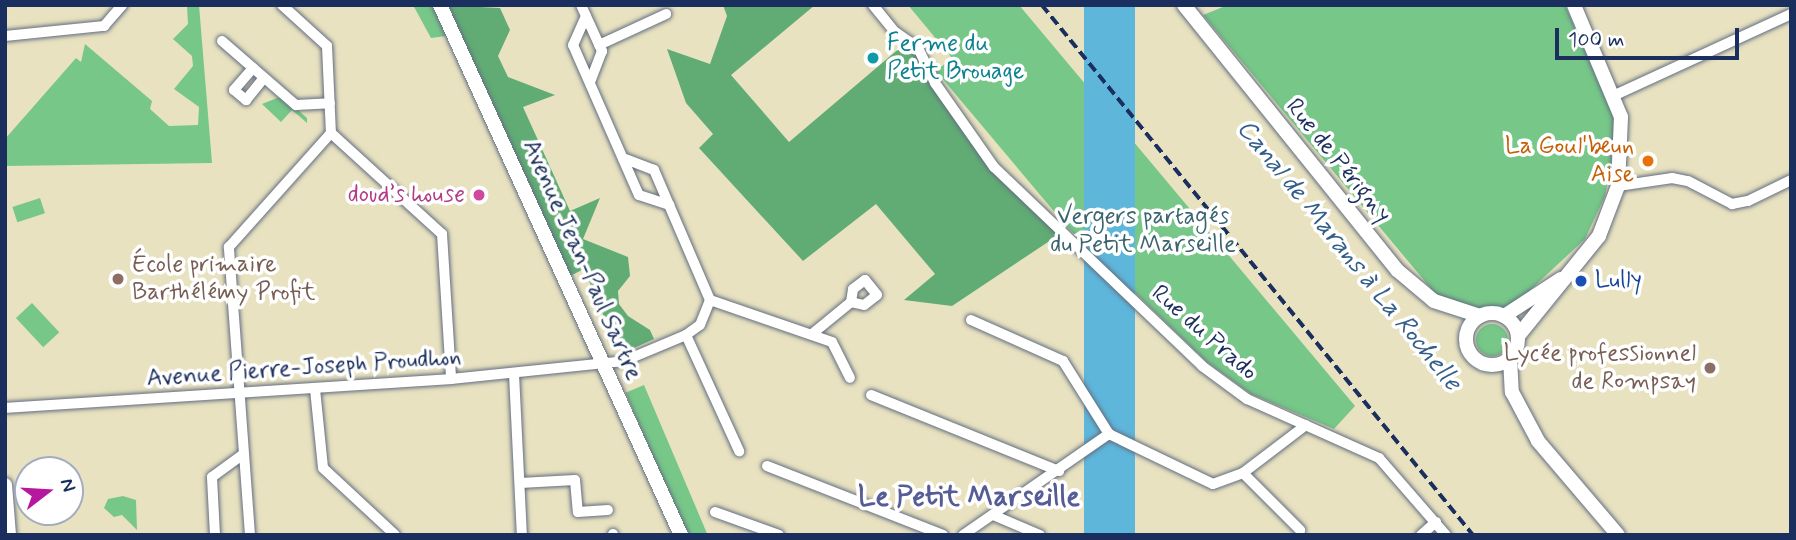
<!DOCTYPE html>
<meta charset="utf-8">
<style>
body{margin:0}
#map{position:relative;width:1796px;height:540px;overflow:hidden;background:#e8e2c0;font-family:Mynerve,sans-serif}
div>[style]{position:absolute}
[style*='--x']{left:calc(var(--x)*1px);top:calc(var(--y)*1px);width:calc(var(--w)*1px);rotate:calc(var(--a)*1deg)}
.green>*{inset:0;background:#77c788;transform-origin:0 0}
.round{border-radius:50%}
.forest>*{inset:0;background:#61ac74}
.water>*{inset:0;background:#5eb6db;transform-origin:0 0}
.roads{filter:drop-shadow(0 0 2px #636e80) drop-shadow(0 0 2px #636e80)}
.street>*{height:10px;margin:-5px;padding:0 5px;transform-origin:5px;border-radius:5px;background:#fff}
.secondary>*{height:14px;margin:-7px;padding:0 7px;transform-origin:7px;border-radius:7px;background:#fff}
.secondary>.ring{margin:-7px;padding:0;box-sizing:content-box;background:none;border:14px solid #fff;border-radius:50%}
.rail>*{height:3.5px;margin-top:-1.75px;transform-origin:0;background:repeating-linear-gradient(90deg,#1b2f5e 0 10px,transparent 0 15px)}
.dots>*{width:19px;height:19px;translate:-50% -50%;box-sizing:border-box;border:4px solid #fff;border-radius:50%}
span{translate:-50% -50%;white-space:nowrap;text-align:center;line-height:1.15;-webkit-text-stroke:7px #fff;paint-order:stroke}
.culture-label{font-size:24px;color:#0d838f}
.left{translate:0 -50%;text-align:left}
.food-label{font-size:24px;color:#c56008}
.right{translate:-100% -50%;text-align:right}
.street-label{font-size:24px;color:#1b2f5e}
.hotel-label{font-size:24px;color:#b23c85}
.park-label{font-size:24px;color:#3b646d}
.education-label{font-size:24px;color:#785e54}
.transit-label{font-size:24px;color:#164399}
.water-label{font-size:26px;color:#325e8a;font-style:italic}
.quarter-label{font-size:28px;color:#565d96;font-weight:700}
.frame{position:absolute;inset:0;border:7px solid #1b2f5e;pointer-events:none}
.north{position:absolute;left:14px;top:456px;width:70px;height:70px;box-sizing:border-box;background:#fff;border:2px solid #a4acbf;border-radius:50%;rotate:73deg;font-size:19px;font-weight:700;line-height:28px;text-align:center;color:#1b2f5e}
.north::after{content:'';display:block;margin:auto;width:24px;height:32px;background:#b5179e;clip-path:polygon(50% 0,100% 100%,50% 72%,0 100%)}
.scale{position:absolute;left:1555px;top:28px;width:184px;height:32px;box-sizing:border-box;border:4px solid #1b2f5e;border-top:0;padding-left:9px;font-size:21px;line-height:24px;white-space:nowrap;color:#1b2f5e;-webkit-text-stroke:5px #fff;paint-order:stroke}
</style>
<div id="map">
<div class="green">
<div style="clip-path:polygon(187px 5px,199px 5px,212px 163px,5px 166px,5px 139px,76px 58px,81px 62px,85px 44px,152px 101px,150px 109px,169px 126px,198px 125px,199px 107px,174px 89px,193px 66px,192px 56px,173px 39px,188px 24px)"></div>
<div style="clip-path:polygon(413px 5px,440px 5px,454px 35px,431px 38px)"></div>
<div style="clip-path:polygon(908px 5px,1019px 5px,1355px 406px,1334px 429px,1251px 394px,1207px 362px,1068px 228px,936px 71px,952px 58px)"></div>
<div style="clip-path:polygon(1228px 5px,1565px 5px,1613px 115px,1614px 146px,1605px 196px,1585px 239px,1512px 307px,1475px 311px,1438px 297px,1203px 15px)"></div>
<div style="clip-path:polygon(282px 96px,307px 118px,307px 123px,292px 110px,281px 122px,262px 104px)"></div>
<div style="left:40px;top:198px;width:16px;height:29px;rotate:72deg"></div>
<div style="left:32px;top:303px;width:40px;height:22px;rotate:47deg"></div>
<div class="round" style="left:1476px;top:324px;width:32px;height:32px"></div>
<div style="left:644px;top:385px;width:163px;height:20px;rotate:67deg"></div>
<div style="clip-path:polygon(123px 496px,136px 500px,137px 530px,122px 515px,114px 517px,104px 508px,108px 499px)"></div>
</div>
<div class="forest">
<div style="clip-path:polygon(440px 5px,500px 8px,510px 30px,498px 56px,508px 77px,555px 95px,523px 107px,570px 211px,600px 198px,583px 239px,628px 257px,630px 276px,618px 291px,619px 304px,628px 316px,650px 330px,654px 339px,625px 352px,617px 348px,584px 269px,566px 278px)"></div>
<div style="clip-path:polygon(723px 5px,815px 5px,731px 75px,789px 142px,908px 41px,994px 167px,1063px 232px,952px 306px,904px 300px,935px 274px,876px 204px,803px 261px,699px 148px,713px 134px,686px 103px,667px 49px,710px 64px,727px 16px)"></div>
</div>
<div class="water">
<div style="left:1084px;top:5px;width:51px;height:684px"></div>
</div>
<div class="roads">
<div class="street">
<div style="--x:282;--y:5;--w:61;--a:42.3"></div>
<div style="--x:327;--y:46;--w:87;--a:87.4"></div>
<div style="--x:331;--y:133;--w:150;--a:42.3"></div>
<div style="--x:442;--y:234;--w:145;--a:86.4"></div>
<div style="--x:581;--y:5;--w:51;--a:65.5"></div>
<div style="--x:602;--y:51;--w:33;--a:111"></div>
<div style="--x:873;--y:5;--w:33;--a:51"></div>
<div style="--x:894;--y:31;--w:29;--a:35"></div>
<div style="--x:918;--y:48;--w:39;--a:64"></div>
<div style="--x:935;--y:83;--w:103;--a:54.9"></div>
<div style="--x:994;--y:167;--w:288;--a:43.7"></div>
<div style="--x:1202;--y:366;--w:56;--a:36.3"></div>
<div style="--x:1247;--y:399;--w:145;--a:24.1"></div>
<div style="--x:1379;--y:458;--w:102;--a:49"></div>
<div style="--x:586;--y:16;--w:32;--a:114"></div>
<div style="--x:573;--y:45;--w:164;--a:66.3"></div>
<div style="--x:639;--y:195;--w:32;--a:18"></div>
<div style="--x:5;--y:36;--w:100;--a:-5.8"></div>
<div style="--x:104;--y:26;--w:28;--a:-49"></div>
<div style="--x:222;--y:41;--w:98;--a:40.9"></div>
<div style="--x:296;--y:105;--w:34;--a:-3"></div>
<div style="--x:599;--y:45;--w:74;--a:-24.8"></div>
<div style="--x:253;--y:68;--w:29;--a:131"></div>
<div style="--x:234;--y:90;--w:16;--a:40"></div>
<div style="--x:246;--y:100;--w:28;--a:-51"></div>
<div style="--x:1615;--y:95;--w:194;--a:-24.7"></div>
<div style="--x:1618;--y:186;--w:55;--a:-8.4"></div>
<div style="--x:1672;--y:178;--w:16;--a:11"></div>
<div style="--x:1688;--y:181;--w:50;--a:27.6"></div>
<div style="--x:1732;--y:204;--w:16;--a:-11"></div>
<div style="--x:1748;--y:201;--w:48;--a:-26"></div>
<div style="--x:710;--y:300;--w:129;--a:19"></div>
<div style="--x:832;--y:342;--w:40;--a:63.4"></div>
<div style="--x:971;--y:320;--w:101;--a:24"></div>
<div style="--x:1063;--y:361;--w:86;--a:57.8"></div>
<div style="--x:812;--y:334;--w:50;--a:-39.4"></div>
<div style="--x:851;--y:302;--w:13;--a:-81"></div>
<div style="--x:853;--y:289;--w:15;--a:-37"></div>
<div style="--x:865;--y:280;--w:19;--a:51"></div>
<div style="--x:877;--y:295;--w:16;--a:142"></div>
<div style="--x:864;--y:305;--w:13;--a:-167"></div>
<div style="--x:686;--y:335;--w:128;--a:65.4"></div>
<div style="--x:514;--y:374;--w:161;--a:87.2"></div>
<div style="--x:315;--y:389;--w:79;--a:84.2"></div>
<div style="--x:323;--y:468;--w:98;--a:42.9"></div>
<div style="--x:871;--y:395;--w:203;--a:22"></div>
<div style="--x:5;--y:408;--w:447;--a:-3.7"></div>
<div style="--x:451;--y:379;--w:174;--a:-5.9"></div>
<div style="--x:624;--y:361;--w:67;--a:-22.8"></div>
<div style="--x:686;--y:335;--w:17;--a:-36"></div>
<div style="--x:700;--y:325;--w:27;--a:-68"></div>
<div style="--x:710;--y:300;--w:142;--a:-113.3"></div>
<div style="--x:654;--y:170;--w:33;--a:-159"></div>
<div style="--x:767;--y:466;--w:189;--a:21.4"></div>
<div style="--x:1243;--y:473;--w:81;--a:45"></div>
<div style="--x:520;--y:483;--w:55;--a:-3.1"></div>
<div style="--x:575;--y:480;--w:32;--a:85"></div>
<div style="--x:578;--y:512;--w:30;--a:-4"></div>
<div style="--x:715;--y:512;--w:68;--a:19.8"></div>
<div style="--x:993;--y:515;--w:51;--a:23.1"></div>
<div style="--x:613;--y:534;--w:1;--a:90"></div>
<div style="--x:215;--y:535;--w:58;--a:-93"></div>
<div style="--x:212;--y:477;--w:39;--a:-36"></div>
<div style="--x:250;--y:535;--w:289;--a:-94.2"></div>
<div style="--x:229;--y:247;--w:153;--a:-48.2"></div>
<div style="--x:963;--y:535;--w:178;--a:-34.7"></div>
<div style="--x:1109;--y:434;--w:115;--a:25.7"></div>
<div style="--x:1213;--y:484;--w:32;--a:-20"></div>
<div style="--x:1243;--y:473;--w:79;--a:-37.3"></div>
<div style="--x:1421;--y:535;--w:20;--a:-41"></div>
</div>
<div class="secondary">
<div style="--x:440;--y:5;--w:582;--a:65.55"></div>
<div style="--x:1184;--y:5;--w:340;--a:51.2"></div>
<div style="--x:1397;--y:270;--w:48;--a:40"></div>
<div style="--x:1434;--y:301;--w:48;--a:18.1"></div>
<div class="ring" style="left:1466px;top:313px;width:38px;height:38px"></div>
<div style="--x:1504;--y:316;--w:68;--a:-33"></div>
<div style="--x:1518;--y:336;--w:129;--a:-51"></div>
<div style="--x:1599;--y:236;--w:53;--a:-69.2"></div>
<div style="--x:1618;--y:186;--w:69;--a:-87.5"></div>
<div style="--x:1621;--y:117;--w:121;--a:-112.8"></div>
<div style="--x:1510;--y:358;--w:34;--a:87"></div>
<div style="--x:1512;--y:392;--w:55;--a:62"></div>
<div style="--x:1538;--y:441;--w:123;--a:49.6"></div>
<div style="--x:5;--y:485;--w:50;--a:85.4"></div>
</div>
</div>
<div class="rail">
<div style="--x:1042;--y:5;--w:683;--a:50.88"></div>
</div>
<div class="dots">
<div style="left:873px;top:58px;background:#0f9aa8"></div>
<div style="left:1648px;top:161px;background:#e8710a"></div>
<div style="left:479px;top:195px;background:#d1479c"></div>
<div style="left:118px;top:279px;background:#8d6e63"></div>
<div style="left:1581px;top:281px;background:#1a4fb4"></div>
<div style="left:1710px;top:368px;background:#8d6e63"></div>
</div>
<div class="culture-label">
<span class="left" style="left:887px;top:58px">Ferme du<br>Petit Brouage</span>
</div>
<div class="food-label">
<span class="right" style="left:1634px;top:161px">La Goul'beun<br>Aise</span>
</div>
<div class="street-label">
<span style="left:1338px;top:161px;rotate:51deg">Rue de Périgny</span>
<span style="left:582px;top:260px;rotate:66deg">Avenue Jean-Paul Sartre</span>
<span style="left:1204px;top:333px;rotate:41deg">Rue du Prado</span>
<span style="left:304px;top:368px;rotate:-4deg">Avenue Pierre-Joseph Proudhon</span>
</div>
<div class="hotel-label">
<span class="right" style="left:465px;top:195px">doud’s house</span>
</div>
<div class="park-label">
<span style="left:1143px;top:231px">Vergers partagés<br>du Petit Marseille</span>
</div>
<div class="education-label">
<span class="left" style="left:132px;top:279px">École primaire<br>Barthélémy Profit</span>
<span class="right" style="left:1696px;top:368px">Lycée professionnel<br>de Rompsay</span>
</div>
<div class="transit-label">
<span class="left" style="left:1595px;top:281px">Lully</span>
</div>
<div class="water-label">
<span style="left:1348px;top:256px;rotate:51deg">Canal de Marans à La Rochelle</span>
</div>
<div class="quarter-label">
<span style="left:969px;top:498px">Le Petit Marseille</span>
</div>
<div class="frame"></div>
<div class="north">N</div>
<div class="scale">100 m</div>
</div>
